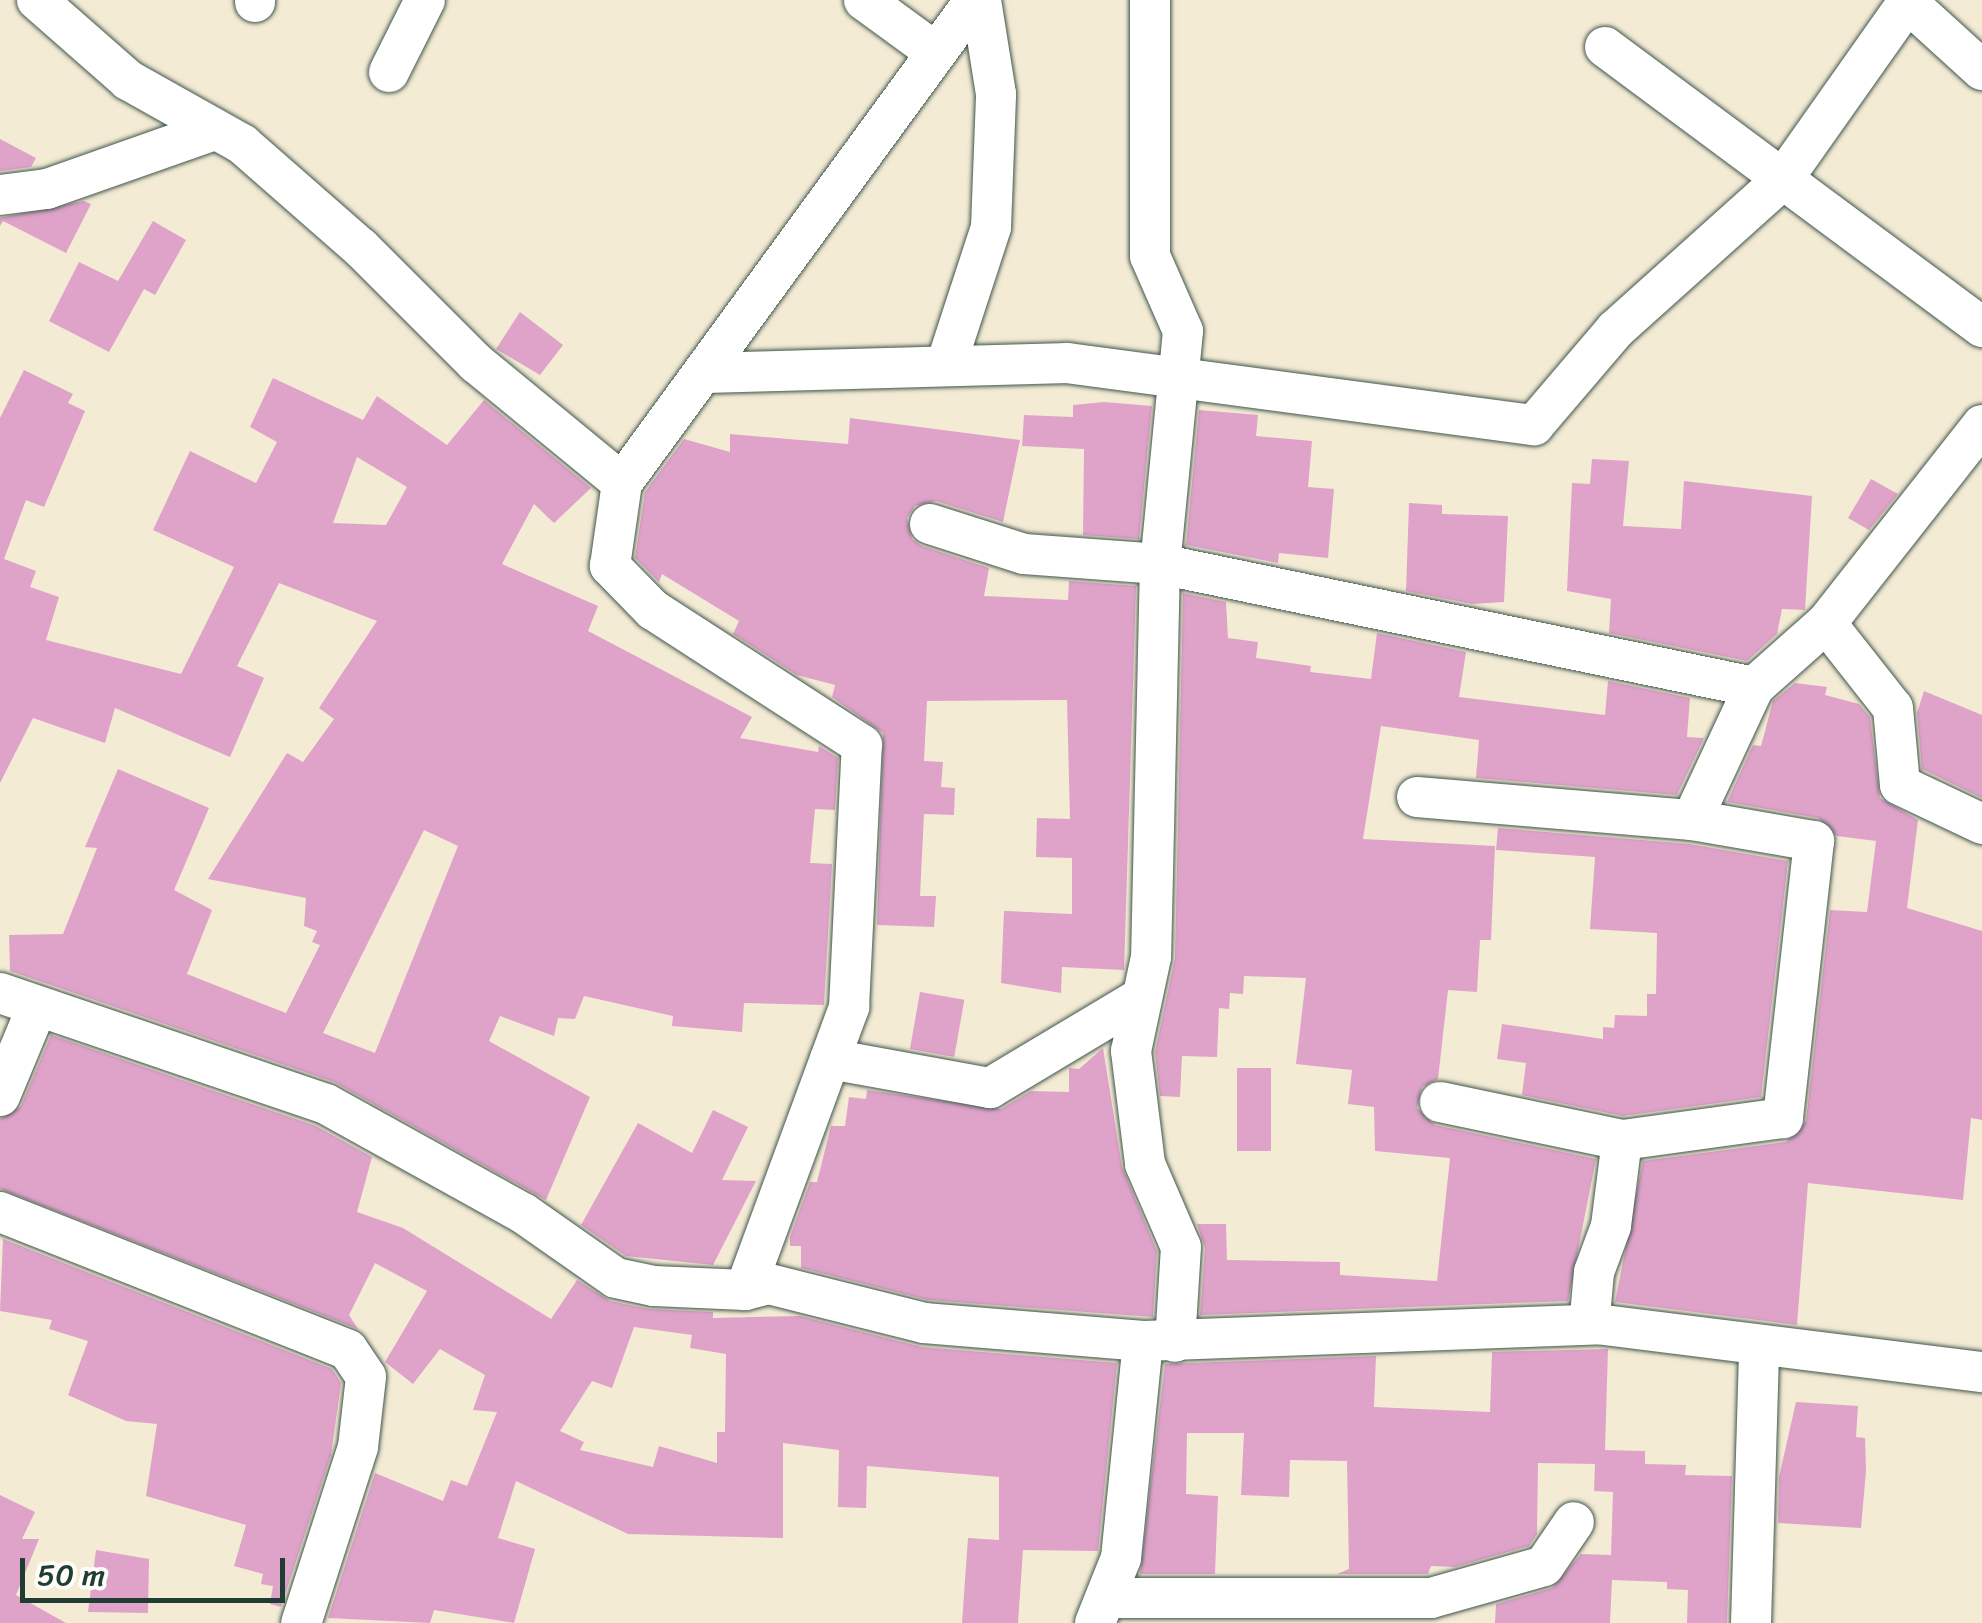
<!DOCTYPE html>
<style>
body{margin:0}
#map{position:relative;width:1982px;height:1623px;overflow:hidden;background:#f4ebd5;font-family:Sriracha,sans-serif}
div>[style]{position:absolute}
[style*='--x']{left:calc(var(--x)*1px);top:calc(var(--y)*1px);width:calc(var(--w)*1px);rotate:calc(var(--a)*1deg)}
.building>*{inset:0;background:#dfa3ca;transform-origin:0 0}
.roads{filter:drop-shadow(0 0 2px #3f574c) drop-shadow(0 0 2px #3f574c)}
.minor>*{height:40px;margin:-20px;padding:0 20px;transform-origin:20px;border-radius:20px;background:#fff}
span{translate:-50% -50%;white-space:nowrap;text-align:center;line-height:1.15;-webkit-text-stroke:8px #fdfcf7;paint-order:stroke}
.scale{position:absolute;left:20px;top:1558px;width:265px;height:45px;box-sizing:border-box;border:5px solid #1f3d34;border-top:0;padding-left:12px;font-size:30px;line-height:35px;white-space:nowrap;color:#1f3d34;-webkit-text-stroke:8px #fdfcf7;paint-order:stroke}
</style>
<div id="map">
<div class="building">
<div style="clip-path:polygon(0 139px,36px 158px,31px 167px,0 171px)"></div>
<div style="clip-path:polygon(84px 201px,91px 204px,66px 253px,3px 221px,0 226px,0 218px)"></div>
<div style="clip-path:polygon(153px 221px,186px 240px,155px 295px,144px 289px,109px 352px,49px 321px,79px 262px,118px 281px)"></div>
<div style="clip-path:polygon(520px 312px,563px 345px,540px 375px,496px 349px)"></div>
<div style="clip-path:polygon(evenodd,24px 370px,73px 394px,68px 403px,85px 411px,44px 507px,26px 500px,4px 559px,36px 571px,30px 587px,59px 597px,46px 640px,181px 674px,234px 567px,153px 530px,190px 451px,256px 483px,277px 442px,250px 427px,273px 378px,363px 420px,377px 396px,447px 445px,484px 400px,591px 488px,554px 523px,534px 504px,502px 564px,598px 606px,588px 631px,752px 717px,740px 738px,818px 752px,819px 746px,838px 758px,835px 810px,815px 809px,810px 863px,832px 864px,824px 1005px,744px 1003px,742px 1032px,672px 1026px,673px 1016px,584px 996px,575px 1019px,558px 1018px,554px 1036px,500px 1016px,489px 1041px,590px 1097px,546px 1200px,334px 1082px,10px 971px,9px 935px,63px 934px,97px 848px,85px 847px,118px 769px,209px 808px,174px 890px,212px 910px,187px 974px,286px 1013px,320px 945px,312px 942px,317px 931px,304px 926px,306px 898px,208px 879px,287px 753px,303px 762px,334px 719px,319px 708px,377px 621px,279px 583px,237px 666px,264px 678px,230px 757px,115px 708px,105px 743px,33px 718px,0 783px,0 418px,24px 370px,357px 457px,407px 487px,386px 525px,333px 523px,357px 457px,24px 370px,424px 830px,458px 846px,375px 1053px,323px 1033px,424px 830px)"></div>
<div style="clip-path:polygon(1104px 402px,1152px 406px,1139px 539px,1083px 535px,1084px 449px,1022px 446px,1024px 415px,1073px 417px,1073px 405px)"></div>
<div style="clip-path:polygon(1199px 410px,1258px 415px,1256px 436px,1312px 441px,1308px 487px,1334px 489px,1328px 558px,1279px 553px,1278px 563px,1186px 545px)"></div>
<div style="clip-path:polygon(850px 418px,1020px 440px,1003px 522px,936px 501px,915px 506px,907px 518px,912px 539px,922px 546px,989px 568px,984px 596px,1068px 600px,1069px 581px,1136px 586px,1124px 970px,1062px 967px,1061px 993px,1001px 983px,1004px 911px,1072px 914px,1072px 858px,1036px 857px,1037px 818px,1070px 819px,1067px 700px,927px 701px,924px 761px,943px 762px,941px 787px,955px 788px,954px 815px,924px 814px,920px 896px,936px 896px,934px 927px,877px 925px,883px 733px,832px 697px,835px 685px,797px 675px,733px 634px,739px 621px,662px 574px,659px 582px,635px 558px,645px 492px,684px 439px,730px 452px,730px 434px,848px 444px)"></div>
<div style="clip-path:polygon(1592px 459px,1629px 461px,1623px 526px,1681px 529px,1684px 481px,1812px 496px,1805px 610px,1782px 609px,1777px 634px,1747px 661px,1609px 633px,1611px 599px,1567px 591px,1572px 483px,1590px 484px)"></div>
<div style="clip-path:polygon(1871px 479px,1898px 494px,1869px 530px,1848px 518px)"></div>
<div style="clip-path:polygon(1409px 503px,1442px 505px,1442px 514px,1508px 516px,1504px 602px,1472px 604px,1406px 591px)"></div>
<div style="clip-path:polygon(1183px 593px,1226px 602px,1228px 638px,1258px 642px,1256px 658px,1311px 666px,1310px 672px,1371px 679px,1377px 633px,1466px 652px,1459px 697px,1605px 715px,1608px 681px,1690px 698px,1687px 737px,1704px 738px,1677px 795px,1476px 778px,1479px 740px,1381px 726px,1363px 839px,1495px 846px,1491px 940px,1480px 940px,1477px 992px,1448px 990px,1438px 1079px,1422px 1087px,1417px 1108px,1435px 1125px,1596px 1159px,1568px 1301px,1200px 1315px,1205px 1248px,1197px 1224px,1226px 1224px,1227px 1260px,1340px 1262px,1340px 1275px,1437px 1281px,1450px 1158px,1375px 1151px,1374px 1107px,1348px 1104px,1352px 1070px,1296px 1064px,1306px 978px,1244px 976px,1243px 994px,1230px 993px,1229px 1009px,1219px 1008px,1217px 1057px,1182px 1056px,1180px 1097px,1160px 1096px,1155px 1052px,1175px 958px)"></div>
<div style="clip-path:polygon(1795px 683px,1827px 687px,1825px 695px,1859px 704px,1870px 717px,1880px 798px,1918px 820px,1907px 908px,1982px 931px,1982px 1120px,1971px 1118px,1963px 1200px,1808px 1183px,1797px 1325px,1615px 1302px,1643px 1161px,1786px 1142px,1806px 1121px,1830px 910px,1867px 912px,1876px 841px,1837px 836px,1818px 818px,1727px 802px,1753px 745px,1761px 746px,1773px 701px)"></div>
<div style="clip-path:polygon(1924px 691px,1982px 715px,1982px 798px,1922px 769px,1917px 713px)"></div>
<div style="clip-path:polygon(1498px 828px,1689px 844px,1788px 861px,1761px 1097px,1623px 1116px,1522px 1095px,1526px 1063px,1497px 1059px,1502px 1024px,1603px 1039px,1603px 1027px,1614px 1028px,1615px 1015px,1647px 1016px,1647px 994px,1656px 994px,1657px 933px,1590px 929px,1595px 857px,1496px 850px)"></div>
<div style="left:920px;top:992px;width:45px;height:58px;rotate:10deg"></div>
<div style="clip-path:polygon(evenodd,51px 1035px,316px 1126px,372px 1157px,357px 1212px,403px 1228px,551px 1319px,577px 1280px,610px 1301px,649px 1309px,713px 1312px,713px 1318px,800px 1316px,922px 1347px,1117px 1363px,1098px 1551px,1023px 1550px,1018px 1623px,962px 1623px,968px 1538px,999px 1540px,999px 1477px,867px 1466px,866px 1508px,838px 1507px,839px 1450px,783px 1443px,783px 1538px,628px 1534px,516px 1481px,498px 1538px,535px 1549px,514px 1623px,434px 1610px,430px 1623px,328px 1618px,375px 1473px,443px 1501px,451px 1480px,467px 1486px,497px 1412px,473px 1410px,485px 1375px,440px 1349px,413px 1384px,385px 1362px,427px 1291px,375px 1263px,349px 1315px,358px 1329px,0 1189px,0 1119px,21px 1106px,51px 1035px,634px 1327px,692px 1335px,690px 1348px,726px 1354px,725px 1432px,717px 1432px,717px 1463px,659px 1446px,653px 1467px,580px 1450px,584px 1442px,560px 1431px,592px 1381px,612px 1388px,634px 1327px)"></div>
<div style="clip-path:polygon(1103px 1048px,1122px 1167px,1157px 1251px,1153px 1317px,928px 1300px,801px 1268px,801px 1246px,790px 1246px,790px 1237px,810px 1182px,817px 1182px,831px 1126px,845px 1126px,849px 1097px,866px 1099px,867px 1090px,1001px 1109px,1031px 1091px,1069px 1092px,1069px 1068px,1079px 1069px)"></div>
<div style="left:1237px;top:1068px;width:34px;height:83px"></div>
<div style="clip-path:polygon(713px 1110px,748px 1127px,722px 1180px,756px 1181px,713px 1265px,626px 1256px,581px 1225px,638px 1123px,692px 1153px)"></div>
<div style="clip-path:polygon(3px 1239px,332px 1369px,341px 1383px,331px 1455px,281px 1607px,270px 1604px,273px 1586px,261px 1584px,263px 1574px,234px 1566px,246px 1525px,146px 1496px,157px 1424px,126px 1421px,68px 1395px,88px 1341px,49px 1329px,52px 1320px,0 1311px)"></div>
<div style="clip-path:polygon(1608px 1349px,1605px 1450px,1645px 1451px,1645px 1464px,1686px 1465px,1685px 1475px,1732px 1476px,1727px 1623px,1687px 1623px,1688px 1590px,1667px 1589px,1667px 1582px,1612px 1580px,1610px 1623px,1495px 1623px,1496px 1604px,1552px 1588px,1581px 1554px,1611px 1555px,1613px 1492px,1594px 1491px,1595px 1464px,1538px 1463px,1537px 1534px,1529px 1546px,1455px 1567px,1431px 1566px,1428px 1574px,1337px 1574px,1349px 1569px,1347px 1461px,1290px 1460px,1289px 1497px,1241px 1495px,1244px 1433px,1187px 1433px,1186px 1494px,1218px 1496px,1215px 1574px,1140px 1574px,1165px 1364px,1376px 1356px,1374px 1407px,1490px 1412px,1492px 1352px)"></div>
<div style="clip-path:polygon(1796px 1402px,1858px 1406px,1856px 1437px,1865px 1438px,1866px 1471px,1861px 1528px,1778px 1523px,1779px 1477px)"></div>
<div style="clip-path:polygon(0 1495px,35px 1512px,22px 1539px,39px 1539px,16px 1595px,66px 1623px,0 1623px)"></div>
<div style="clip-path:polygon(96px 1550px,149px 1559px,148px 1613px,88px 1612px)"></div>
</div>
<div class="roads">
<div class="minor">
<div style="--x:37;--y:0;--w:121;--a:41.3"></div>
<div style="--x:128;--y:80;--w:131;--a:29.3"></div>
<div style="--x:242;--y:144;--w:158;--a:41.2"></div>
<div style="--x:361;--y:248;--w:163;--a:45"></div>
<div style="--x:476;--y:363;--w:189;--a:39.4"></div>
<div style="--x:864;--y:0;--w:87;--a:36.1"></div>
<div style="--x:1150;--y:0;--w:256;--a:90"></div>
<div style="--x:1150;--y:256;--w:82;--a:66.3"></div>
<div style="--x:1183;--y:331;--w:234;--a:95.6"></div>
<div style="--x:1160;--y:564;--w:393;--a:91.3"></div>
<div style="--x:1151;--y:957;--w:96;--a:102"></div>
<div style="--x:1131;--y:1051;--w:114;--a:82.9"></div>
<div style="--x:1145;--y:1164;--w:90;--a:66.6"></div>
<div style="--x:1181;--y:1247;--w:95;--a:93.6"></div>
<div style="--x:1905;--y:0;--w:104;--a:42.3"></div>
<div style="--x:255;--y:2;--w:2;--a:-90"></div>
<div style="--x:1605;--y:47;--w:470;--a:36.6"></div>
<div style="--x:389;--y:72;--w:80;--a:-63.4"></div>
<div style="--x:0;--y:195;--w:47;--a:-7.3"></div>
<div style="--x:47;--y:189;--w:175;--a:-19.4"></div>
<div style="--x:946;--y:365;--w:145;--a:-71.9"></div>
<div style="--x:991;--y:227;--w:133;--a:-87.8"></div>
<div style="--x:996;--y:94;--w:95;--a:-99.1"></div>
<div style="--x:707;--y:373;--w:360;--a:-1.6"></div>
<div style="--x:1067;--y:363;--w:471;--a:7.6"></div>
<div style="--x:1534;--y:425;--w:125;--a:-49.5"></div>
<div style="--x:1615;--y:330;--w:226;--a:-41.9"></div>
<div style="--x:1783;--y:179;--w:217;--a:-54.8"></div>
<div style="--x:1982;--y:425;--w:252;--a:128.2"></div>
<div style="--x:1826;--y:623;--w:108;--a:51.8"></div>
<div style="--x:1893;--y:708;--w:77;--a:84.8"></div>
<div style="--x:1900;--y:785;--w:91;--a:25.4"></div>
<div style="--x:930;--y:524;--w:99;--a:17.7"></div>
<div style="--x:1024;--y:554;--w:136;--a:4.2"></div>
<div style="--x:1160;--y:564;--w:607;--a:11.7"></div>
<div style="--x:1417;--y:797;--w:276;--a:4.8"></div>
<div style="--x:1692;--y:820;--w:124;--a:9.8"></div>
<div style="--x:1814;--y:841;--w:279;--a:96.4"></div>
<div style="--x:1783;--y:1118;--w:162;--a:172.2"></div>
<div style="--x:1622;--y:1140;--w:87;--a:97.3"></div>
<div style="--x:1611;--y:1226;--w:49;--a:110.3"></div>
<div style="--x:1594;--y:1272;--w:44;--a:95.2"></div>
<div style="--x:1590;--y:1316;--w:10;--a:53"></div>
<div style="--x:1692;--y:820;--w:147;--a:-65"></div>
<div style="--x:1754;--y:687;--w:96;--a:-41.6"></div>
<div style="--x:0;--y:993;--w:344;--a:18.8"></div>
<div style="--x:326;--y:1104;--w:225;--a:29"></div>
<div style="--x:523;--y:1213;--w:113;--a:35"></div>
<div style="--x:616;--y:1278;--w:39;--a:12"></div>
<div style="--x:654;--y:1286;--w:91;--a:2.5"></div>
<div style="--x:745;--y:1290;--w:25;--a:-14"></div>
<div style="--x:769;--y:1284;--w:160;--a:14.1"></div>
<div style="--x:924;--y:1323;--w:220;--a:4.7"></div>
<div style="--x:1143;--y:1341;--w:453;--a:-2.1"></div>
<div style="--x:1596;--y:1324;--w:389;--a:7.1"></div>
<div style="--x:830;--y:1059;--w:163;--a:10.3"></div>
<div style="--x:990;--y:1088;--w:177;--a:-30.9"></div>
<div style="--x:0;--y:1096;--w:96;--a:-67.4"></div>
<div style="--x:1440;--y:1102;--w:186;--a:11.8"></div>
<div style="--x:0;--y:1212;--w:374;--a:21.6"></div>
<div style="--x:348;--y:1350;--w:32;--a:56"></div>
<div style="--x:366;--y:1377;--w:70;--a:96.5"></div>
<div style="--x:358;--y:1447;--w:185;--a:107.9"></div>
<div style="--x:745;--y:1290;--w:302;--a:-69.8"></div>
<div style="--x:849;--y:1007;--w:262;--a:-87.2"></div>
<div style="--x:862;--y:745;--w:249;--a:-147.1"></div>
<div style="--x:653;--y:610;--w:62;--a:-134.3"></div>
<div style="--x:610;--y:566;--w:84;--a:-81.8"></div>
<div style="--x:622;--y:483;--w:598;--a:-53.84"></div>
<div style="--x:1109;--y:1598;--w:322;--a:0"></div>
<div style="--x:1431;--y:1598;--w:117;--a:-15.8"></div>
<div style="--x:1544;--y:1566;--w:53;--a:-55.7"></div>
<div style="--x:1095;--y:1623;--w:70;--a:-68.2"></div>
<div style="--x:1121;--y:1558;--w:218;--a:-84.2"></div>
<div style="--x:1751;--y:1623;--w:275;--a:-88.3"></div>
</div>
</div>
<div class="scale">50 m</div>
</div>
